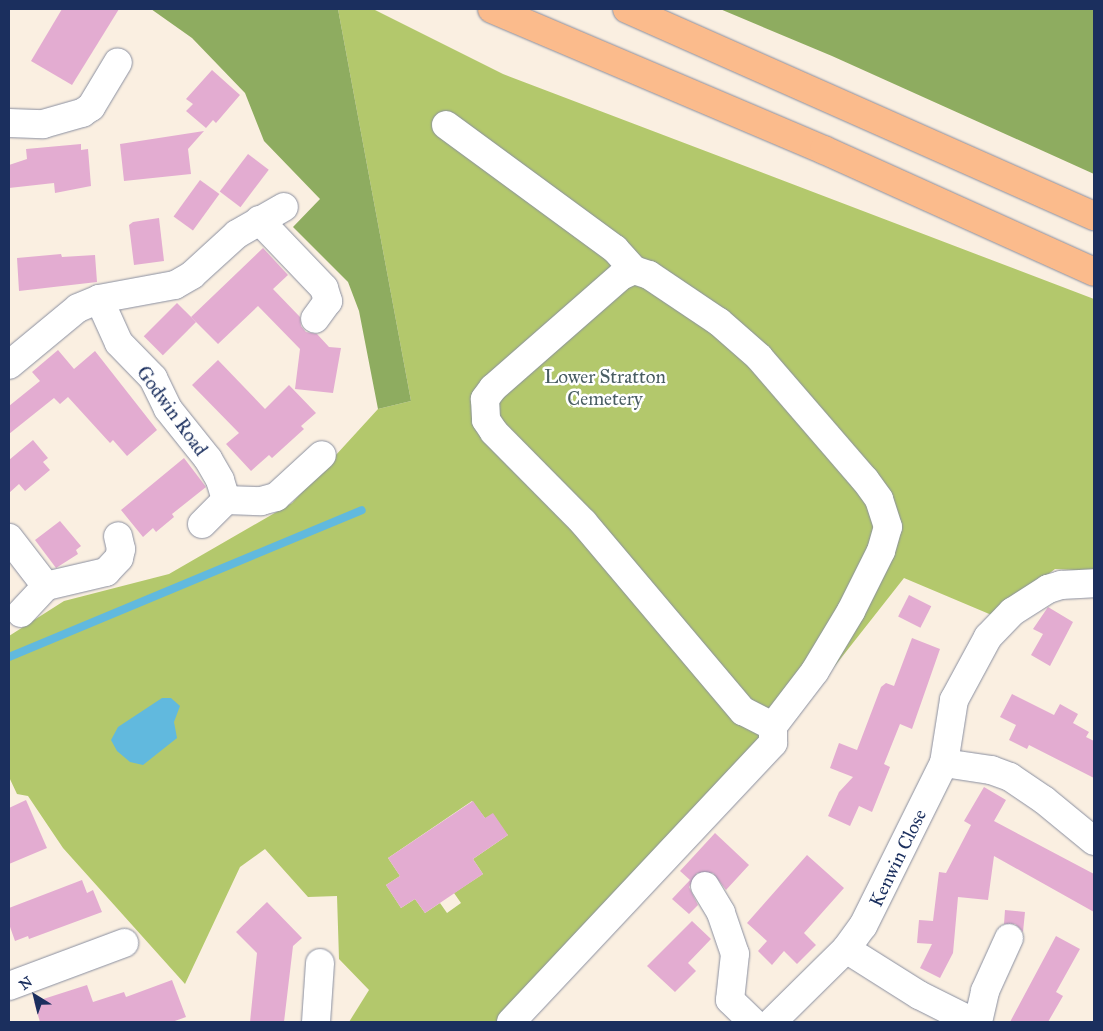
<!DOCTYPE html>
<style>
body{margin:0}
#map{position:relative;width:1103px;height:1031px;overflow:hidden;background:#faefe1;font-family:"IM FELL Great Primer",serif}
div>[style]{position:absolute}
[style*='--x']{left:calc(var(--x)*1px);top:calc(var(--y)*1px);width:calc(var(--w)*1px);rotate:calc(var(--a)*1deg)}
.green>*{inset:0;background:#b3c86c}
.forest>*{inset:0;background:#8eac60}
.water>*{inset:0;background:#61b9de}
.stream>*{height:8px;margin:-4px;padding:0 4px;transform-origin:4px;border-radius:4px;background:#61b9de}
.building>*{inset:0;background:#e3acd1;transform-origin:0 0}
.roads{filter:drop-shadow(0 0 1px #8a8fa0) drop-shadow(0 0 1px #8a8fa0)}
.minor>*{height:28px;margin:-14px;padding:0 14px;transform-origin:14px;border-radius:14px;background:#fff}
.highway>*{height:28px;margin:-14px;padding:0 14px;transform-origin:14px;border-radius:14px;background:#fbbb8c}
span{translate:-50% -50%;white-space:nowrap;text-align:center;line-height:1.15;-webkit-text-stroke:5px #fff;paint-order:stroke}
.park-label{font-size:19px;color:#495d62}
.street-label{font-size:19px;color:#1b2f5e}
.frame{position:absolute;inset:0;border:10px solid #1b2f5e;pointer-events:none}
.north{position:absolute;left:10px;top:971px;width:50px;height:50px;-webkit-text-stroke:4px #fff;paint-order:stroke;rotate:324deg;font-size:14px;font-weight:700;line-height:20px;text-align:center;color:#1b2f5e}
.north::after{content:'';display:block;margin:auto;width:18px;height:22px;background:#1b2f5e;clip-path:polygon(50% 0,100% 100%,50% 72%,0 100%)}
</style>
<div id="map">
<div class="green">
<div style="clip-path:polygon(evenodd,338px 9px,373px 9px,503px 74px,1094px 299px,1094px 571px,1055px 569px,994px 616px,904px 578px,764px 756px,504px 1022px,349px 1022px,369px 990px,339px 959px,337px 896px,308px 897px,265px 849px,240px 867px,185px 984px,63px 848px,28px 796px,17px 794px,9px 777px,9px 636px,64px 601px,169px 574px,292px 503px,378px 409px,411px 401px,338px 9px,472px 801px,485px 818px,508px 835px,473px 859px,483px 874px,454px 893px,461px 903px,447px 913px,440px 903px,425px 913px,415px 899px,401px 908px,386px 885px,400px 876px,388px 858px,472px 801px)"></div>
</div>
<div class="forest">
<div style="clip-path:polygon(151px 9px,338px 9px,411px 401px,378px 409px,359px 311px,348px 282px,293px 227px,320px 199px,264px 141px,245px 93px,192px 38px)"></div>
<div style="clip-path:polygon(720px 9px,1094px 9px,1094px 174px,832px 56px)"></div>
</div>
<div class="water">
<div style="clip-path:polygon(162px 698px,171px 698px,180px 706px,174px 722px,177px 738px,143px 765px,130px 762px,117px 751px,111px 740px,118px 727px)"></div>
</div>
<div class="stream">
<div style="--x:9;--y:657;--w:382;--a:-22.6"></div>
</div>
<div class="building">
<div style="clip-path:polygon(62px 9px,119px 9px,72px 85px,31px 61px)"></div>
<div style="clip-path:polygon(212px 70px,240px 95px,216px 123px,213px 120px,206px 128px,186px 111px,193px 104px,186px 99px)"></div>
<div style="clip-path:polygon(204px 131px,188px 149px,191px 174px,124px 181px,120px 144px)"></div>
<div style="clip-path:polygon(81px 144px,81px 150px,88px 149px,91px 186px,55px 193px,54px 183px,9px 188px,9px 165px,27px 159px,26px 149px)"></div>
<div style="left:248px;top:154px;width:26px;height:47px;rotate:37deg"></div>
<div style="left:200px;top:180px;width:24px;height:45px;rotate:36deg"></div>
<div style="clip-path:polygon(159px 218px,164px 261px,134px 265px,129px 225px,133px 222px)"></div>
<div style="clip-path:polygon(263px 248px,288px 275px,273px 289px,300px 317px,301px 326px,306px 332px,317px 334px,329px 347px,341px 348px,333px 393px,295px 389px,300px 349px,258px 306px,218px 344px,191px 317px)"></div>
<div style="clip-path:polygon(61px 254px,62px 257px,95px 255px,97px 282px,19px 291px,17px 258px)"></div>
<div style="left:177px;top:303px;width:27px;height:47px;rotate:45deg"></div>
<div style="clip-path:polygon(58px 350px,74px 369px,95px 351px,157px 430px,127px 456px,113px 440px,110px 443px,68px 397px,60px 404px,54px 398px,9px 434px,9px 406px,40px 381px,32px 372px)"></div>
<div style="clip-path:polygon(218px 360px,265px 409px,289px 385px,316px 413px,301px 426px,304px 429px,272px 458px,269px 455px,251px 471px,226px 444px,239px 433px,192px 385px)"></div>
<div style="clip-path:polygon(33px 440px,48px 458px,43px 462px,50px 470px,25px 491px,19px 484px,9px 493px,9px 460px)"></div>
<div style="clip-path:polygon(184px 458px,206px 487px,172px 514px,174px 517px,156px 532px,153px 528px,143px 537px,121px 510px)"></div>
<div style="clip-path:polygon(60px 521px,81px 546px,76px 550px,78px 554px,56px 568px,35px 540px)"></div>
<div style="left:909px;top:595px;width:25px;height:24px;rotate:27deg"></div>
<div style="clip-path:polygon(1048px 607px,1073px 622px,1050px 666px,1031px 655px,1043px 634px,1033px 629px)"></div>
<div style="clip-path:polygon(912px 638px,940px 649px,912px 729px,900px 724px,884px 764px,890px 767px,872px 812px,859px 806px,850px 826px,828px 816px,839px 792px,853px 777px,830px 768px,839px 743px,857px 750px,881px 687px,886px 683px,894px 686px)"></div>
<div style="clip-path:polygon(1012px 694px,1054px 715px,1060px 704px,1078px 714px,1073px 723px,1089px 732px,1086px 737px,1094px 741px,1094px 778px,1029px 745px,1027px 749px,1009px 740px,1016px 725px,1000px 717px)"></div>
<div style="clip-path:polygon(984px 787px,1006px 800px,994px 821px,1094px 874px,1094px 912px,994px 856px,988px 900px,958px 897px,953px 953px,940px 978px,920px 968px,932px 944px,917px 943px,919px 920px,933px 921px,939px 872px,946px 873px,971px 825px,964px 821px)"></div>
<div style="clip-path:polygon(26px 800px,47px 848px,9px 864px,9px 808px)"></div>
<div style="clip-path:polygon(473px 801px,485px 818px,493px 813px,508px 835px,473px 859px,483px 874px,425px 913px,415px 899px,401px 908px,386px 885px,400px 876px,388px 858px)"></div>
<div style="clip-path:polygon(715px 833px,749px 865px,726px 890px,713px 873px,697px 873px,689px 887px,698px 905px,689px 914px,672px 899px,690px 880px,680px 871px)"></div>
<div style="clip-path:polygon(807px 855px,844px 888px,804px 933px,816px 945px,797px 964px,784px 951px,772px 965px,758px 951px,767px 941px,747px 923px)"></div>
<div style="clip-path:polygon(82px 880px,87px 893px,93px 890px,102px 912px,29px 939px,28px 936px,15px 941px,9px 924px,9px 908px)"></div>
<div style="clip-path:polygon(267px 902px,302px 938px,293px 946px,284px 1022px,250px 1022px,257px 953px,236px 932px)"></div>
<div style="clip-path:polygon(1005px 910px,1025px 912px,1023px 932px,1015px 924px,1004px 924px)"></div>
<div style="clip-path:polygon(692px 921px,711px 939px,688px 963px,696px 971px,675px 992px,647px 966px)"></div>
<div style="clip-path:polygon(1056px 936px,1080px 949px,1056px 992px,1063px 996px,1048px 1022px,1010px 1022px)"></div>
<div style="clip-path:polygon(172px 980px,186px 1017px,172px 1022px,40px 1022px,34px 1002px,87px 985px,93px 1002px,124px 992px,126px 997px)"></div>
</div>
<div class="roads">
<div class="minor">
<div style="--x:9;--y:123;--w:34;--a:2"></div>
<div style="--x:43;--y:124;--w:41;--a:-15.8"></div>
<div style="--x:82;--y:113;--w:11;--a:-34"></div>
<div style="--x:91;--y:107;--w:52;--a:-59"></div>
<div style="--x:446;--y:125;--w:210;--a:36.3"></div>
<div style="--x:615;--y:249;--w:28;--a:48"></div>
<div style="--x:259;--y:220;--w:94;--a:46.3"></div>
<div style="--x:324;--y:288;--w:14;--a:73"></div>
<div style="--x:328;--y:301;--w:22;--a:126"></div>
<div style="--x:99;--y:299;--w:48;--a:65.6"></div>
<div style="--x:119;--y:343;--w:49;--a:45.8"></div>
<div style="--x:153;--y:378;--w:34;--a:64"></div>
<div style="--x:168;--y:409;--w:64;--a:51.3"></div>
<div style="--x:208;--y:459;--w:24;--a:60"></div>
<div style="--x:220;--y:480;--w:21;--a:73"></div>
<div style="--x:226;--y:500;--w:34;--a:135"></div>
<div style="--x:9;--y:365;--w:89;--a:-39.6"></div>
<div style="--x:78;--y:308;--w:23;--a:-23"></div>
<div style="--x:99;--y:299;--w:77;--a:-10.4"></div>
<div style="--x:175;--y:285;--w:20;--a:-30"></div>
<div style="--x:192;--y:275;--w:61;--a:-42.3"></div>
<div style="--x:237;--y:234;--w:54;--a:-29.9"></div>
<div style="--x:226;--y:500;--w:35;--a:2"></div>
<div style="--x:261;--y:501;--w:16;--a:-15"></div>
<div style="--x:276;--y:497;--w:62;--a:-42.4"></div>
<div style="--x:9;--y:538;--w:61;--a:52.4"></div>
<div style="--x:46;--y:586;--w:62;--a:-13.1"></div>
<div style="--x:106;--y:572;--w:19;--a:-47"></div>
<div style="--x:119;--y:558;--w:9;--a:-77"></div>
<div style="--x:121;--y:549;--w:13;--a:-103"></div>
<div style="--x:21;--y:613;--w:37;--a:-47"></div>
<div style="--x:944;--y:763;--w:64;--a:-81"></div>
<div style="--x:954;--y:700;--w:72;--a:-61.6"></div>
<div style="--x:988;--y:637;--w:35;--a:-46"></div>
<div style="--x:1012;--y:612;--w:43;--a:-32.6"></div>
<div style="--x:1048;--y:589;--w:14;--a:-17"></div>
<div style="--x:1061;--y:585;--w:33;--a:-3"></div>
<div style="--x:705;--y:886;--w:31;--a:59"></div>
<div style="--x:721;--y:913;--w:43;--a:71.1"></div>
<div style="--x:735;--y:954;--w:46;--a:96.2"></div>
<div style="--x:730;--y:1000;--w:32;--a:44"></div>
<div style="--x:846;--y:949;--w:86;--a:32.2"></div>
<div style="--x:919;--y:995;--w:60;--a:26.6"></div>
<div style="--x:9;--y:986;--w:123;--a:-20.5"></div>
<div style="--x:316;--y:1022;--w:59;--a:-86.1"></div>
<div style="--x:511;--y:1022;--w:383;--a:-46.8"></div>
<div style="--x:773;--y:743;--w:17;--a:-90"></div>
<div style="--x:773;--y:726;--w:69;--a:-52.6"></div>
<div style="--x:815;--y:671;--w:70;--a:-59"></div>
<div style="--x:851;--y:611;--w:67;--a:-63.4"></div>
<div style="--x:881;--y:551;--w:25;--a:-74"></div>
<div style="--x:888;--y:527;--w:29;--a:-108"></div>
<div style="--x:879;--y:499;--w:24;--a:-126"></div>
<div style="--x:865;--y:480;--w:162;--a:-130.8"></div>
<div style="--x:759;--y:357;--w:53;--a:-138.8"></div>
<div style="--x:719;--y:322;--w:84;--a:-146.1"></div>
<div style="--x:649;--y:275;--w:16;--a:-162"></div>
<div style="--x:634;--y:270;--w:14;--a:155"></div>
<div style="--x:621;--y:276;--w:170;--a:138.8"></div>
<div style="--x:493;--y:388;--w:14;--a:126"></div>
<div style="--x:485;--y:399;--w:21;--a:87"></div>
<div style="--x:486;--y:420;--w:14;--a:56"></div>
<div style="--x:494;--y:432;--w:127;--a:45.3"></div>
<div style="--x:583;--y:522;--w:248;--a:49.8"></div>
<div style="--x:743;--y:711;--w:34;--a:27"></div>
<div style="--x:772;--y:1022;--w:104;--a:-44.6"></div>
<div style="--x:846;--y:949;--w:29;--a:-54"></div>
<div style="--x:863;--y:926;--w:182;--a:-63.6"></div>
<div style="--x:944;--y:763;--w:48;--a:8.5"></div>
<div style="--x:991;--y:770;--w:20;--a:20"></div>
<div style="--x:1010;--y:777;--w:41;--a:34.1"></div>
<div style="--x:1044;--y:800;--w:65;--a:39.4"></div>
<div style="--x:978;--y:1022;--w:32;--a:-77"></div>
<div style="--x:985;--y:991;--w:58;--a:-65.6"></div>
</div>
<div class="highway">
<div style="--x:492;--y:9;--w:361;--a:23"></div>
<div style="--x:824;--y:150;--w:296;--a:24.3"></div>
<div style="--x:627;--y:9;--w:511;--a:23.91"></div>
</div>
</div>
<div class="park-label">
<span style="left:605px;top:388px">Lower Stratton<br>Cemetery</span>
</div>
<div class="street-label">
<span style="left:172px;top:411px;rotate:54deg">Godwin Road</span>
<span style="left:898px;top:858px;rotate:-64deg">Kenwin Close</span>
</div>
<div class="frame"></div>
<div class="north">N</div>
</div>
